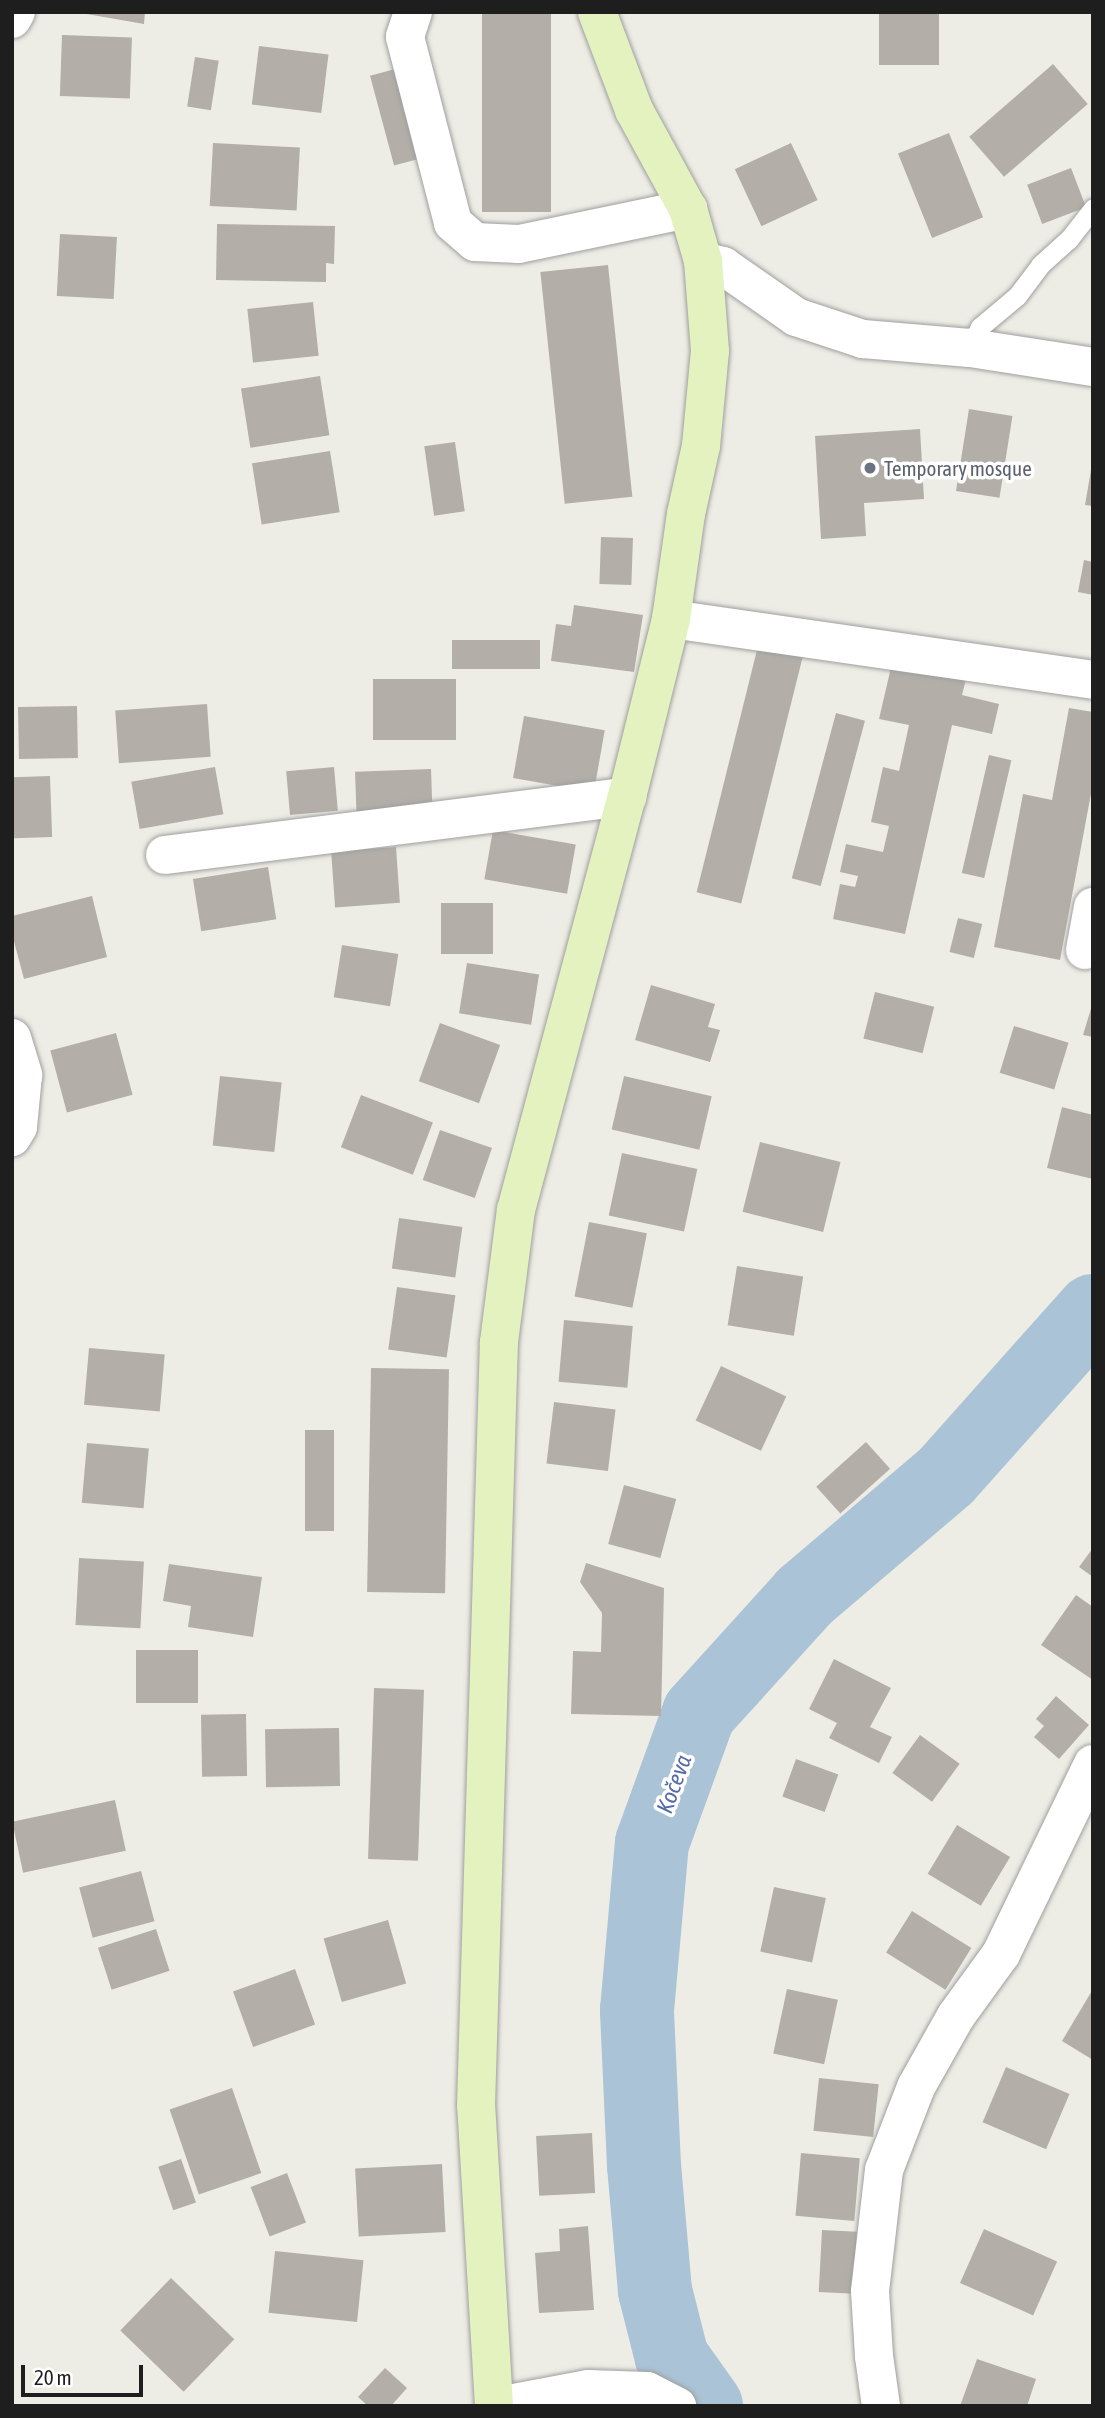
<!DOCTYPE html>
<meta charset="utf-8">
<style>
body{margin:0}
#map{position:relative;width:1105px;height:2418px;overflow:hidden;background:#eeede5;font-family:"Asap Condensed",sans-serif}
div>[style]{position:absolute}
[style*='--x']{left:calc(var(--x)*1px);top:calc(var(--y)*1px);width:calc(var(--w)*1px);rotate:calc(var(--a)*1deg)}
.river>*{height:74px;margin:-37px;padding:0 37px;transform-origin:37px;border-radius:37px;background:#aac3d6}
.building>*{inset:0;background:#b3afa8;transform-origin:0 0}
.roads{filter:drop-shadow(0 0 2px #9f9f9f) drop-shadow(0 0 2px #9f9f9f)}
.lane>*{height:19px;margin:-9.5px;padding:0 9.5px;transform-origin:9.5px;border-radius:9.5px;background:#fff}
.street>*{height:38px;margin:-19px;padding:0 19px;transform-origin:19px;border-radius:19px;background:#fff}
.secondary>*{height:38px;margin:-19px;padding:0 19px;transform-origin:19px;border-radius:19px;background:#e4f2bf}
.dots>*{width:19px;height:19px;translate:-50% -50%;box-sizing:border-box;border:4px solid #fff;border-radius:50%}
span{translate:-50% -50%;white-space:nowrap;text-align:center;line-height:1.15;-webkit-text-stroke:7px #fff;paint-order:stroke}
.worship-label{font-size:21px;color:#5b616d}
.left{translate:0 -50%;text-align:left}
.water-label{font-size:23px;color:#556ba3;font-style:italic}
.frame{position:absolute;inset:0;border:14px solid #1e1e1e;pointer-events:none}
.scale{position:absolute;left:21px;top:2365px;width:122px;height:32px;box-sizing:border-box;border:4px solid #1e1e1e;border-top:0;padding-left:9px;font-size:21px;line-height:24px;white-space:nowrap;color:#1e1e1e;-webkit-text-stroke:5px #fff;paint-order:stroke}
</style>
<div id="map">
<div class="river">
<div style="--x:706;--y:2406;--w:59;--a:-125.3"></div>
<div style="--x:672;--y:2358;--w:69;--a:-104.2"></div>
<div style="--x:655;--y:2291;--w:125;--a:-95"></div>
<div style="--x:644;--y:2166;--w:156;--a:-92.6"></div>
<div style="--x:637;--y:2010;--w:168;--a:-84.9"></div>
<div style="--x:652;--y:1843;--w:138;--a:-70.1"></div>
<div style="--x:699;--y:1713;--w:158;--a:-47.8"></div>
<div style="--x:805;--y:1596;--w:185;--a:-40.4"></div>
<div style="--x:946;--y:1476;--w:221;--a:-48.3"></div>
</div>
<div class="building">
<div style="clip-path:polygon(75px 12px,145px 12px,144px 24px)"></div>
<div style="left:482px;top:12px;width:69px;height:200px"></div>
<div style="left:879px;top:12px;width:60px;height:53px"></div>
<div style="left:62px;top:35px;width:70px;height:61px;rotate:2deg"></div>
<div style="left:259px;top:46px;width:70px;height:59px;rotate:7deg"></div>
<div style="left:195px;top:57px;width:24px;height:50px;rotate:9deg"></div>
<div style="left:1053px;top:64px;width:53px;height:111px;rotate:49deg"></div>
<div style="left:399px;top:68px;width:93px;height:30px;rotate:75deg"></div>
<div style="left:949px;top:133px;width:91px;height:55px;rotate:68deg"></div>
<div style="left:213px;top:143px;width:87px;height:63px;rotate:3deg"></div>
<div style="left:791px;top:143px;width:63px;height:62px;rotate:65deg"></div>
<div style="left:1071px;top:168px;width:42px;height:47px;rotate:69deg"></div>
<div style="clip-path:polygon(217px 224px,335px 226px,334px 264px,326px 263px,326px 282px,216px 280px)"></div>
<div style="left:60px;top:234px;width:57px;height:62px;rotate:3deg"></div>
<div style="left:608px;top:265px;width:233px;height:68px;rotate:84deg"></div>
<div style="left:313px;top:302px;width:54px;height:66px;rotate:84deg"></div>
<div style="left:320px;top:376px;width:60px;height:80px;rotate:81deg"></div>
<div style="left:969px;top:409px;width:44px;height:83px;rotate:9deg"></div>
<div style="clip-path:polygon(920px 429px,924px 499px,864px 503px,866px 536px,821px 539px,815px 436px)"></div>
<div style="left:455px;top:442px;width:70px;height:31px;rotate:82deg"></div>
<div style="left:330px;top:451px;width:62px;height:79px;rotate:81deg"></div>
<div style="clip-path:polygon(1091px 470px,1093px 470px,1093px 506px,1085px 505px)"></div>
<div style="left:601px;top:537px;width:32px;height:47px;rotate:2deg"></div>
<div style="clip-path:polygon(1084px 560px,1093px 562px,1093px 595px,1078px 592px)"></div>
<div style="clip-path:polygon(574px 605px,643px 615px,634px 672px,551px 661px,556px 624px,571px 626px)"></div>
<div style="left:540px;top:640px;width:29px;height:88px;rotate:90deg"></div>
<div style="left:759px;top:642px;width:46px;height:258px;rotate:14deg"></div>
<div style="clip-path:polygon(892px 663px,966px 679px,962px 695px,999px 704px,992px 734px,952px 725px,905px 934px,833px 919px,840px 884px,855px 887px,858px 876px,840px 872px,846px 844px,883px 852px,889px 826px,871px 822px,883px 767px,899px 771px,909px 725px,879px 719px)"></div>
<div style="left:373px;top:679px;width:83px;height:61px"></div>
<div style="left:207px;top:704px;width:53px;height:92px;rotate:86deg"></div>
<div style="left:77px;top:706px;width:52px;height:59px;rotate:89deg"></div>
<div style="clip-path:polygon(1069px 708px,1093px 712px,1093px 783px,1060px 960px,994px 947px,1023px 794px,1052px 800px)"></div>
<div style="left:836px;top:713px;width:30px;height:171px;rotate:15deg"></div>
<div style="left:524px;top:716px;width:82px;height:63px;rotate:10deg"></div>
<div style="left:989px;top:755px;width:23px;height:121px;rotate:13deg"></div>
<div style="left:215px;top:767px;width:48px;height:85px;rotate:80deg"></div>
<div style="left:334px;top:767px;width:44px;height:48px;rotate:85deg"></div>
<div style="left:431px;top:769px;width:46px;height:76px;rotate:88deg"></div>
<div style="left:50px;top:776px;width:61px;height:38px;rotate:88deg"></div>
<div style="left:493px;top:830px;width:84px;height:50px;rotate:10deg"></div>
<div style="left:396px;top:847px;width:56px;height:65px;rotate:86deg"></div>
<div style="left:268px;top:867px;width:53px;height:76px;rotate:81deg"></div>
<div style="clip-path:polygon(92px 896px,107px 957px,24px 979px,12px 934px,12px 916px)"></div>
<div style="left:441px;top:903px;width:52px;height:51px"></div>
<div style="left:958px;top:918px;width:25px;height:35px;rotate:14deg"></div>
<div style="left:342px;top:945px;width:57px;height:53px;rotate:9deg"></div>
<div style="left:467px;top:963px;width:73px;height:51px;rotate:9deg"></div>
<div style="clip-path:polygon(651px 985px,715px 1004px,708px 1027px,720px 1030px,710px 1062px,635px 1040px)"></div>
<div style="left:875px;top:992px;width:61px;height:48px;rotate:14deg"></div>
<div style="clip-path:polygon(1093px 1002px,1093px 1037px,1083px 1035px)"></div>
<div style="left:440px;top:1023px;width:64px;height:62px;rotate:20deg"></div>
<div style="left:1014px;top:1026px;width:57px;height:49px;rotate:17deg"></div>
<div style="left:116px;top:1033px;width:64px;height:68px;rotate:75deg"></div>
<div style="left:220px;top:1076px;width:62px;height:70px;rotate:6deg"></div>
<div style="left:624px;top:1076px;width:90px;height:55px;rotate:13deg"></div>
<div style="left:361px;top:1095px;width:77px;height:56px;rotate:21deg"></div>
<div style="clip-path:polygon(1062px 1107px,1093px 1115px,1093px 1179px,1047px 1168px)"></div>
<div style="left:440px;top:1130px;width:55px;height:53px;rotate:19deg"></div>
<div style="left:760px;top:1142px;width:83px;height:72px;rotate:14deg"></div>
<div style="left:622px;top:1153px;width:77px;height:64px;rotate:12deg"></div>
<div style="left:399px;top:1218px;width:64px;height:51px;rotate:8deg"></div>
<div style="left:589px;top:1222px;width:59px;height:76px;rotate:11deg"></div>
<div style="left:737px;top:1266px;width:67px;height:60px;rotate:9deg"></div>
<div style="left:397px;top:1287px;width:59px;height:63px;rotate:8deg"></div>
<div style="left:564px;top:1320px;width:69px;height:62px;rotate:5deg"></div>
<div style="left:89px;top:1348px;width:76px;height:57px;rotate:5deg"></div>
<div style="left:721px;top:1366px;width:72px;height:60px;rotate:25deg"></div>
<div style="left:371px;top:1368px;width:78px;height:224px;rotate:1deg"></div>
<div style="left:554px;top:1402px;width:62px;height:62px;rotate:7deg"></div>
<div style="left:305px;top:1430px;width:29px;height:101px"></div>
<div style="left:866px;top:1442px;width:36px;height:67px;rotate:48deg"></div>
<div style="left:87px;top:1443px;width:62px;height:60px;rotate:5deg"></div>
<div style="left:624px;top:1485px;width:54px;height:61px;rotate:15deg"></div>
<div style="clip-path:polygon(1093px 1548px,1093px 1577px,1079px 1567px)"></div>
<div style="left:79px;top:1558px;width:65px;height:67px;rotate:3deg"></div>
<div style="clip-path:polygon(586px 1563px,664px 1588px,661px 1716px,571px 1714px,573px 1651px,601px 1652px,602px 1613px,580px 1582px)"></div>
<div style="clip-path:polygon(169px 1564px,262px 1577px,253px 1637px,188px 1627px,191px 1606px,163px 1601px)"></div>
<div style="clip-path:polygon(1076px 1595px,1093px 1607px,1093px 1680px,1041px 1645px)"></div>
<div style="left:136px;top:1650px;width:62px;height:53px"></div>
<div style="clip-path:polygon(834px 1659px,891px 1688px,870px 1727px,892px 1737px,879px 1763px,829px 1738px,837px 1723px,809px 1709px)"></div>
<div style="left:374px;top:1688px;width:50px;height:171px;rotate:2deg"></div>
<div style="clip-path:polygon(1056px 1696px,1089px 1725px,1059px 1759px,1034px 1737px,1044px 1726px,1036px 1719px)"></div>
<div style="left:246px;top:1714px;width:62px;height:45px;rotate:89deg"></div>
<div style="left:339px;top:1728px;width:58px;height:74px;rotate:89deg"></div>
<div style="left:920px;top:1735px;width:49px;height:47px;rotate:36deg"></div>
<div style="left:796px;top:1759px;width:45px;height:40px;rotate:20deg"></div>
<div style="left:115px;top:1800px;width:52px;height:105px;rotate:78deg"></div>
<div style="left:957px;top:1825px;width:62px;height:57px;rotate:31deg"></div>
<div style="left:141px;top:1871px;width:52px;height:64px;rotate:75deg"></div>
<div style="left:774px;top:1887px;width:53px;height:66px;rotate:12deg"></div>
<div style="left:912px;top:1911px;width:70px;height:49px;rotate:32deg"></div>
<div style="left:388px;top:1920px;width:66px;height:67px;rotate:74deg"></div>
<div style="left:156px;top:1929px;width:44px;height:61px;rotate:72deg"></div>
<div style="left:295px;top:1969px;width:59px;height:66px;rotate:70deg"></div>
<div style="left:787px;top:1989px;width:52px;height:66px;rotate:12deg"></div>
<div style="clip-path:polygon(1093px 1989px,1093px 2060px,1062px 2041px)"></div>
<div style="left:1006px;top:2067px;width:69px;height:60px;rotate:23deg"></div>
<div style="left:819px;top:2078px;width:60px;height:53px;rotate:6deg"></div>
<div style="left:232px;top:2088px;width:90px;height:66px;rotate:71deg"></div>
<div style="left:592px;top:2133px;width:60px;height:56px;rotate:87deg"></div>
<div style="left:801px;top:2153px;width:59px;height:63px;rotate:5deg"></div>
<div style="left:181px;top:2159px;width:46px;height:24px;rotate:71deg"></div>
<div style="left:442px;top:2164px;width:68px;height:87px;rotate:87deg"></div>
<div style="left:287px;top:2173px;width:53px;height:39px;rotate:69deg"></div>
<div style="clip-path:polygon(588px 2226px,594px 2310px,539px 2313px,535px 2253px,560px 2251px,559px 2229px)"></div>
<div style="left:984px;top:2229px;width:80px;height:59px;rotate:24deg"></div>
<div style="left:822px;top:2230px;width:35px;height:62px;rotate:3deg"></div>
<div style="left:275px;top:2251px;width:89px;height:62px;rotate:6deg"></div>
<div style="left:171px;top:2278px;width:88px;height:73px;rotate:44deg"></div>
<div style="clip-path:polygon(977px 2359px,1036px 2379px,1027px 2406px,960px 2406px)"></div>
<div style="clip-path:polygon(385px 2368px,407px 2388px,391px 2406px,368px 2406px,358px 2397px)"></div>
</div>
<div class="roads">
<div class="lane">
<div style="--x:970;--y:348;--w:23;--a:-65"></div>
<div style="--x:980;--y:327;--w:48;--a:-40"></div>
<div style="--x:1017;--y:296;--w:39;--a:-53"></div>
<div style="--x:1040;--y:265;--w:39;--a:-42"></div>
<div style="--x:1069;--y:239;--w:39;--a:-52"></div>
</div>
<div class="street">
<div style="--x:413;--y:12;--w:26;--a:108"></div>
<div style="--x:405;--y:37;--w:192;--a:75.5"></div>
<div style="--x:453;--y:223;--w:29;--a:41"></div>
<div style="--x:475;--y:242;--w:44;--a:2.6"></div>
<div style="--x:519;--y:244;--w:173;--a:-11.7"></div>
<div style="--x:12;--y:19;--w:8;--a:-60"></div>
<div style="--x:703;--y:261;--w:21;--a:14"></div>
<div style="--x:723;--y:266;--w:89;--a:34.9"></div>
<div style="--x:796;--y:317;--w:71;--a:18.2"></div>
<div style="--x:863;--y:339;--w:107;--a:4.8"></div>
<div style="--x:970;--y:348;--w:124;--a:8.8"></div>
<div style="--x:671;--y:619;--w:426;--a:8.2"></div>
<div style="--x:165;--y:855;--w:466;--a:-7.2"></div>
<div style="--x:1085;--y:950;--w:44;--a:-79.5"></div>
<div style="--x:12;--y:1038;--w:39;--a:73"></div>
<div style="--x:23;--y:1075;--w:52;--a:95.5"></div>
<div style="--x:18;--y:1127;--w:12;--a:121"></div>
<div style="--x:498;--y:2406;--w:92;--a:-10.7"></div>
<div style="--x:588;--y:2389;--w:59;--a:1.9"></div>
<div style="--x:647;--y:2391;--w:34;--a:27"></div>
<div style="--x:881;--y:2406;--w:50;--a:-98"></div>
<div style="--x:874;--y:2356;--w:65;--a:-93.5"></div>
<div style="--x:870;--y:2291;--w:122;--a:-83.4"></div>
<div style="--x:884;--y:2170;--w:89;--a:-68.9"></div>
<div style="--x:916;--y:2087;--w:81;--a:-60.6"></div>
<div style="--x:956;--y:2016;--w:77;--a:-54"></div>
<div style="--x:1001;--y:1954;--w:211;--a:-64.2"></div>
</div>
<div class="secondary">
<div style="--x:494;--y:2406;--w:301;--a:-93.4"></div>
<div style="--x:476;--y:2106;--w:764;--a:-88.28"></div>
<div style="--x:499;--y:1342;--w:133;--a:-82.7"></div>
<div style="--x:516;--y:1210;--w:428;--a:-75"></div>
<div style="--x:627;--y:797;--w:183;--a:-76.1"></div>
<div style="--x:671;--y:619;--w:106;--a:-81.9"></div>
<div style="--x:686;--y:514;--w:70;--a:-77.6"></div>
<div style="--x:701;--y:446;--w:95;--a:-84.6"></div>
<div style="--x:710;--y:351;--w:90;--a:-94.4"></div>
<div style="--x:703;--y:261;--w:54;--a:-106.1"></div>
<div style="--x:688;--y:209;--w:113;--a:-118.6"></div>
<div style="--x:634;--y:110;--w:105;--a:-110.7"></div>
</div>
</div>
<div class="dots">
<div style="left:870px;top:468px;background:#6b7280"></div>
</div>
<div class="worship-label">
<span class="left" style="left:884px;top:468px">Temporary mosque</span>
</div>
<div class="water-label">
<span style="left:674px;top:1784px;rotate:-70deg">Kočeva</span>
</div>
<div class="frame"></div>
<div class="scale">20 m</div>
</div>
